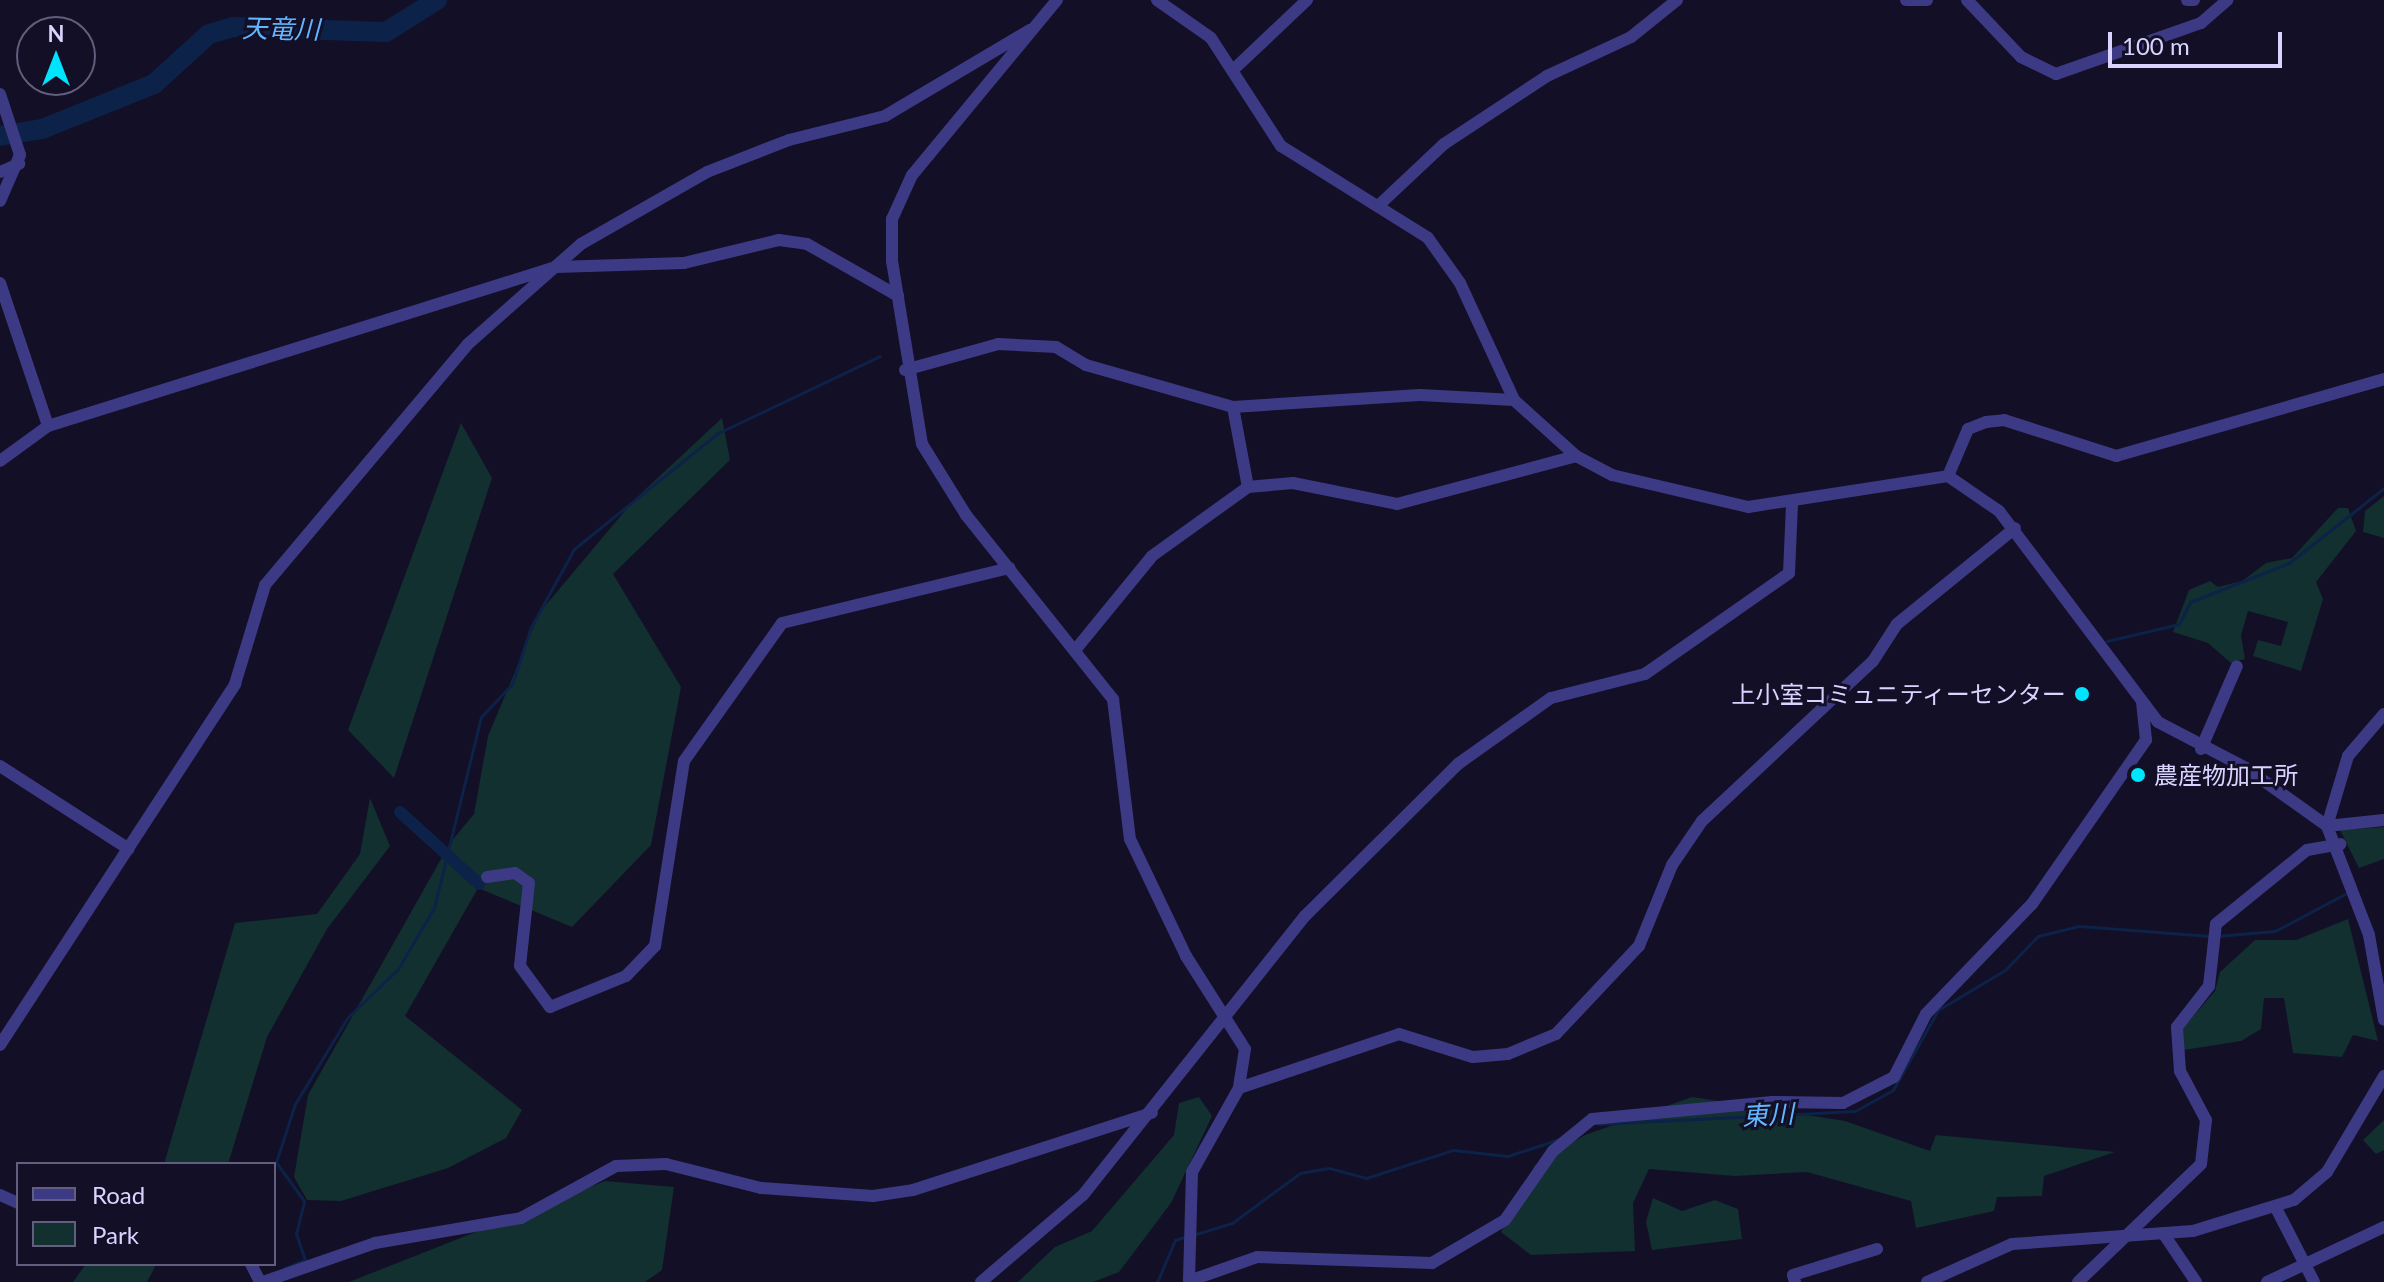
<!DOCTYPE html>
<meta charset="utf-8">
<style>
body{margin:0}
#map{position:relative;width:2384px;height:1282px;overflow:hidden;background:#130f26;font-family:Lato,"Noto Sans JP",sans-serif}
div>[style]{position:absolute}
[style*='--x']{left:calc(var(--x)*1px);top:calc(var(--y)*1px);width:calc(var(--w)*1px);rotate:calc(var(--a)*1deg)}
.green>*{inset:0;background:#12302f}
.stream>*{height:3px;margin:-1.5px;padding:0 1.5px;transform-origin:1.5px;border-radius:1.5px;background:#0c2248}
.canal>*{height:12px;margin:-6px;padding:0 6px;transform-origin:6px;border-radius:6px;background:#0c2248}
.river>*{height:20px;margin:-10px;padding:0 10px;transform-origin:10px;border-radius:10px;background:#0c2248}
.minor>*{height:12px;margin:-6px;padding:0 6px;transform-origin:6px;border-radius:6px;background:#3d3a85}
.dots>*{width:22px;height:22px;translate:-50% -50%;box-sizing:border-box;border:4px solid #130f26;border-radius:50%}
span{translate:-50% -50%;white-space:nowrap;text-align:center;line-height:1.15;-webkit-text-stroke:6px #130f26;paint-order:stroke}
.poi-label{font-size:24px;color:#d9d4ff}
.right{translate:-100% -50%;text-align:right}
.left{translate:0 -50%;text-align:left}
.water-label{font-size:26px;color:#62b6ff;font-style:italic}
.legend{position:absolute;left:16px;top:1162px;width:260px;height:104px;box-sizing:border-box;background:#130f26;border:2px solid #625e7d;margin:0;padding:10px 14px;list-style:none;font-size:24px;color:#d9d4ff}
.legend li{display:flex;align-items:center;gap:16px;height:40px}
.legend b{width:40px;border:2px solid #625e7d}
.north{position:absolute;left:16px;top:16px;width:80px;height:80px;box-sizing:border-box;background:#130f26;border:2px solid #625e7d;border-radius:50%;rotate:0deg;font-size:22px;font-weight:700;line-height:32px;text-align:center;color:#d9d4ff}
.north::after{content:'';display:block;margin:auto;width:28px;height:36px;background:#00e5ff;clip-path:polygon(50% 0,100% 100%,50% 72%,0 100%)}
.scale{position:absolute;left:2108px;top:32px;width:174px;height:36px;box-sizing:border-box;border:4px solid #d9d4ff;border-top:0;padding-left:10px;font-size:24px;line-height:28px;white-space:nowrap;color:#d9d4ff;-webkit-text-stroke:6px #130f26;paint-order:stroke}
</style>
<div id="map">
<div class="green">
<div style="clip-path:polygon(722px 418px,730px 460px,613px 574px,681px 687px,651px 845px,572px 927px,478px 888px,405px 1016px,522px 1110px,506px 1138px,448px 1168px,341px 1201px,307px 1200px,294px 1177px,308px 1095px,450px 843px,474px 814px,488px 736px,540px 612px,634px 500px)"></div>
<div style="clip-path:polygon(461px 423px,492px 478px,394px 778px,348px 730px)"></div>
<div style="clip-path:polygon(2384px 496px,2384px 538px,2363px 532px,2365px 511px)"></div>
<div style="clip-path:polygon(2338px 508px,2348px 508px,2356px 531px,2316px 582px,2323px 599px,2301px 671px,2253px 656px,2258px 640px,2281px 646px,2288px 622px,2248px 611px,2241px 635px,2245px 659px,2231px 663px,2208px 643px,2173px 632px,2189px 590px,2210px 581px,2218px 587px,2242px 581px,2266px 563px,2292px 558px)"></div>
<div style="clip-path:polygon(370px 798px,390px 846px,327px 929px,267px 1037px,228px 1164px,164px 1164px,235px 923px,317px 914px,360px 854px)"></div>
<div style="clip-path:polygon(2384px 827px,2384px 859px,2359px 868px,2340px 830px)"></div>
<div style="clip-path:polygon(2348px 919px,2378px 1041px,2353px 1035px,2342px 1057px,2293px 1053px,2284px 998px,2264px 998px,2261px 1029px,2241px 1041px,2184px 1050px,2183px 1028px,2215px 991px,2220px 972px,2255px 940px,2296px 940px)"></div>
<div style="clip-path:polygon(1199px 1097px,1212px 1116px,1171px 1203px,1119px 1272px,1093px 1282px,1018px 1282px,1055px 1247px,1092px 1231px,1174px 1135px,1179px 1103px)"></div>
<div style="clip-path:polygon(1692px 1097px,1845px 1121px,1930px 1151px,1936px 1135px,2115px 1152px,2044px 1176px,2042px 1196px,1997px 1197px,1994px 1211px,1916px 1228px,1911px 1201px,1807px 1172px,1735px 1176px,1649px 1169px,1633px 1203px,1635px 1251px,1531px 1255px,1501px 1232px,1535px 1165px,1585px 1135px)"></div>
<div style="clip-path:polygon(2384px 1120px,2384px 1150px,2376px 1154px,2363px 1140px)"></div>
<div style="clip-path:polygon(605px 1181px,674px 1187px,662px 1270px,645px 1282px,349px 1282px)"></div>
<div style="clip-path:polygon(1653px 1198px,1682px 1211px,1715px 1200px,1738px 1209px,1742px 1239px,1652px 1250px,1646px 1222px)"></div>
<div style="clip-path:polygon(86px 1264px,151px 1264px,155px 1267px,147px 1282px,73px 1282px)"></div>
</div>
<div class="stream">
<div style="--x:2107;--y:641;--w:74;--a:-13.3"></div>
<div style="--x:2179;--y:624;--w:25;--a:-63"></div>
<div style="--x:2190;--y:602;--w:106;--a:-21.5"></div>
<div style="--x:2289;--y:563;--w:121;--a:-38.3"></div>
<div style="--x:2217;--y:936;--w:58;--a:-4.9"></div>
<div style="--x:2275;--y:931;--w:79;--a:-27.9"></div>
<div style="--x:1599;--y:1124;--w:256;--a:-2.9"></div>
<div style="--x:1855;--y:1111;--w:43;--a:-28.9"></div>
<div style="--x:1893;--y:1090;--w:92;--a:-60.6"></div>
<div style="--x:1938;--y:1010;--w:78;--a:-30.8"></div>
<div style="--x:2005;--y:970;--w:47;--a:-45.9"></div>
<div style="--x:2038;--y:936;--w:42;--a:-13.7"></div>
<div style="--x:2079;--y:926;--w:131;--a:4.4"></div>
<div style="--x:1196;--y:1234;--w:38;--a:-17"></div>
<div style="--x:1232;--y:1223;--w:84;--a:-36.3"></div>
<div style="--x:1300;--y:1173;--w:29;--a:-10"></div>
<div style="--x:1329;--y:1168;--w:38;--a:15"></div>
<div style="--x:1366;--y:1178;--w:91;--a:-17.8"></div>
<div style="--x:1453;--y:1150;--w:55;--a:6.2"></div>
<div style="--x:1508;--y:1156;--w:54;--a:-18.4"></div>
<div style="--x:285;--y:1268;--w:22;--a:-22"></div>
<div style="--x:305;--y:1260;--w:28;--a:-109"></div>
<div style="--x:296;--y:1234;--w:34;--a:-76"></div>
<div style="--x:304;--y:1201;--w:48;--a:-125.7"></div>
<div style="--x:276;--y:1162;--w:61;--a:-71.9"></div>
<div style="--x:295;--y:1104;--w:100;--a:-58.8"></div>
<div style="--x:347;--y:1018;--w:71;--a:-43.9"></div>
<div style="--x:398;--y:969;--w:71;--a:-59.5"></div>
<div style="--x:434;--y:908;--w:197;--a:-76.2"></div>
<div style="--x:481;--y:717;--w:45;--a:-46.8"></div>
<div style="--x:512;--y:684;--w:60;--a:-71.6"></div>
<div style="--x:531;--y:627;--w:89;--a:-61.1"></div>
<div style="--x:574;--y:549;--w:185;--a:-38.9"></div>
<div style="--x:718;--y:433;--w:179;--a:-25.4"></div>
<div style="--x:1157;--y:1282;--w:46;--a:-66.8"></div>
<div style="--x:1175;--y:1240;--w:9;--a:-18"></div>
</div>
<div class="canal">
<div style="--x:400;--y:812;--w:107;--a:42.3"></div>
</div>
<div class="river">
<div style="--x:0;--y:136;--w:43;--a:-9.5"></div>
<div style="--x:42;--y:129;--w:121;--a:-21.9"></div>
<div style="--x:154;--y:84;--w:74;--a:-42.3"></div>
<div style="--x:209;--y:34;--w:25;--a:-16"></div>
<div style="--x:233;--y:27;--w:153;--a:1.9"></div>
<div style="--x:386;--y:32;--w:60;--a:-32.1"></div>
</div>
<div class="minor">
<div style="--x:1057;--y:0;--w:227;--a:129.6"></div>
<div style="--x:912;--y:175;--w:48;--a:114.4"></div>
<div style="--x:892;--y:219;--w:42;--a:90"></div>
<div style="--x:892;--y:261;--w:185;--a:80.7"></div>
<div style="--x:922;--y:444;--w:84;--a:58.2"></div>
<div style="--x:966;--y:515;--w:236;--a:51.4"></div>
<div style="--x:1113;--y:699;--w:141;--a:83.1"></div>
<div style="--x:1130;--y:839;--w:130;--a:64.4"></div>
<div style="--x:1186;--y:956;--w:110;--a:57.6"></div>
<div style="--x:1245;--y:1049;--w:39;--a:99"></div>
<div style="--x:1239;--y:1088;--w:96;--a:119.2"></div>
<div style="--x:1192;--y:1172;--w:110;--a:91.6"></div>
<div style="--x:1157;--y:0;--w:66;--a:35.1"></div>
<div style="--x:1211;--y:38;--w:129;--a:57.1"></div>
<div style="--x:1281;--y:146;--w:173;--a:32"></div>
<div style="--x:1428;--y:238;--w:55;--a:54.6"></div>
<div style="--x:1460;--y:283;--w:129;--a:65.2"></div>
<div style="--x:1514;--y:400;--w:84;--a:42.1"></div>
<div style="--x:1576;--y:456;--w:41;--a:27.8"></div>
<div style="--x:1612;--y:475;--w:140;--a:13.2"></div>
<div style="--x:1748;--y:507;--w:202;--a:-8.8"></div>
<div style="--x:1948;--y:476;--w:62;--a:34.5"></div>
<div style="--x:1999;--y:511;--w:264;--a:53"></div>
<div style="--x:2158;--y:722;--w:99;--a:27.6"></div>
<div style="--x:2246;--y:768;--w:100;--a:35.6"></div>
<div style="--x:2327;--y:826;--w:117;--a:68.9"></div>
<div style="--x:2369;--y:935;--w:86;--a:80"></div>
<div style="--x:1906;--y:0;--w:21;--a:0"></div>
<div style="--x:1967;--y:0;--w:79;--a:46.5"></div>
<div style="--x:2021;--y:57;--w:39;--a:26"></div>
<div style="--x:2056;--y:74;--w:154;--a:-19.4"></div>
<div style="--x:2201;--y:23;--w:35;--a:-41"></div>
<div style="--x:2187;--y:0;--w:7;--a:0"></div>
<div style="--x:1233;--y:70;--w:102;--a:-43.4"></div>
<div style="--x:0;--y:94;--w:64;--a:71.8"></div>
<div style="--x:20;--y:155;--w:50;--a:113.5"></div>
<div style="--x:0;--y:172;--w:21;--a:-23"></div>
<div style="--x:1378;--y:206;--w:91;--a:-43.2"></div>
<div style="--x:1444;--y:144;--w:123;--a:-33.4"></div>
<div style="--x:1547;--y:76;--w:93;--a:-24.9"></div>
<div style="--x:1631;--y:37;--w:59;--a:-38.8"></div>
<div style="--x:0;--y:283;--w:151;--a:71.4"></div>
<div style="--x:905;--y:370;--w:97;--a:-15.6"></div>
<div style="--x:998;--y:344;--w:58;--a:3"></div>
<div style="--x:1056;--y:347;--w:35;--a:31"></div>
<div style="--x:1086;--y:365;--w:153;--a:15.9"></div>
<div style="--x:1233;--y:407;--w:187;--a:-3.7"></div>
<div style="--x:1420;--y:395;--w:94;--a:3"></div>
<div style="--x:1233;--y:407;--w:81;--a:79.4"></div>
<div style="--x:0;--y:461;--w:59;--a:-36.1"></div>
<div style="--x:48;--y:426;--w:532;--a:-17.38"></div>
<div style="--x:556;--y:267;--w:128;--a:-1.8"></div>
<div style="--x:684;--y:263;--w:98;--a:-13.6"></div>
<div style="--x:779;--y:240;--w:28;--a:8"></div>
<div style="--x:807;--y:244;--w:105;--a:29.7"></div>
<div style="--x:1948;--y:476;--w:51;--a:-66.9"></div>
<div style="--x:1968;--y:429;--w:19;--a:-21"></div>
<div style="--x:1986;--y:422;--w:18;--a:-6"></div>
<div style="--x:2004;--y:420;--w:118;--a:17.8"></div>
<div style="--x:2116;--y:456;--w:279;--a:-16"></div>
<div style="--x:1076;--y:649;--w:120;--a:-50.7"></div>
<div style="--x:1152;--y:556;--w:118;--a:-35.7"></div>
<div style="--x:1248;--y:487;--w:45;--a:-5.1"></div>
<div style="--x:1293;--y:483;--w:106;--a:11.4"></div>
<div style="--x:1397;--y:504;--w:185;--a:-15"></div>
<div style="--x:2384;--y:714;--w:55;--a:130.6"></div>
<div style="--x:2348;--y:756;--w:73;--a:106.7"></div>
<div style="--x:2327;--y:826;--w:57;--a:-6"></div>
<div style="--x:2201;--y:749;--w:90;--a:-66.6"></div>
<div style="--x:0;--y:766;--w:153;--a:32.8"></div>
<div style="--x:487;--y:877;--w:28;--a:-8"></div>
<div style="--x:515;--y:873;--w:17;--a:36"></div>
<div style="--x:529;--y:883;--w:83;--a:96.2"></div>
<div style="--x:520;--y:966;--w:51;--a:53.8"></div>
<div style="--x:550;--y:1007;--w:82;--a:-22.2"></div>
<div style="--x:626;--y:976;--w:42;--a:-46"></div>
<div style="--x:655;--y:946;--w:187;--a:-81.1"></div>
<div style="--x:684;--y:761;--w:169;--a:-54.6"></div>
<div style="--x:782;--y:623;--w:234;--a:-13.6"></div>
<div style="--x:0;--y:1045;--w:431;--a:-56.9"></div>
<div style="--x:235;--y:684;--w:103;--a:-73.1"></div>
<div style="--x:265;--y:585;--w:315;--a:-49.9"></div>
<div style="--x:468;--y:344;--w:151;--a:-41.5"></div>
<div style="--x:581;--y:244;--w:145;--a:-29.7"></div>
<div style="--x:707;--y:172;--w:88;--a:-21.3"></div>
<div style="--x:789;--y:140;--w:99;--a:-14"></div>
<div style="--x:885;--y:116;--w:169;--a:-30.7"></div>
<div style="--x:1239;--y:1088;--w:169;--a:-18.6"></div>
<div style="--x:1399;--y:1034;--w:77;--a:17.3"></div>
<div style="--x:1473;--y:1057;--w:35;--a:-5"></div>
<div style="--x:1508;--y:1054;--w:52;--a:-22.6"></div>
<div style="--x:1556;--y:1034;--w:121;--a:-46.7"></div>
<div style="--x:1639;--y:946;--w:87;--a:-67.8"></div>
<div style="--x:1672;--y:865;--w:53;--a:-55.7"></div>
<div style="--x:1702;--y:821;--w:234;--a:-43.1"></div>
<div style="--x:1873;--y:661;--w:44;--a:-57"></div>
<div style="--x:1897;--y:624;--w:152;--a:-39.1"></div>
<div style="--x:0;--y:1195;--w:20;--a:24"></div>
<div style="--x:2276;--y:1208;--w:83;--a:62.8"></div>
<div style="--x:2163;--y:1233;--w:59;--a:56"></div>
<div style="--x:251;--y:1264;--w:20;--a:63"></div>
<div style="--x:1189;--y:1281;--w:72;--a:-19.4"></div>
<div style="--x:1257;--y:1257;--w:175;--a:2"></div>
<div style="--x:1432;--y:1263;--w:85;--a:-30.5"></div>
<div style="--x:1505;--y:1220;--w:84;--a:-55.2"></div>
<div style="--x:1553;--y:1151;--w:50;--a:-39.4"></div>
<div style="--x:1592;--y:1119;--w:181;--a:-5.4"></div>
<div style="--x:1772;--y:1102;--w:71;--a:0.8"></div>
<div style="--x:1843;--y:1103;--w:57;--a:-27"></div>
<div style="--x:1894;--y:1077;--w:71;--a:-63.1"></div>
<div style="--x:1926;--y:1014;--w:153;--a:-46.1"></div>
<div style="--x:2032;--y:904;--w:200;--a:-55.2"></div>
<div style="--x:2146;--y:740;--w:37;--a:-96"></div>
<div style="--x:263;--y:1282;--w:119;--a:-19.2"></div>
<div style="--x:375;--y:1243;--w:148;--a:-9.7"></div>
<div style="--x:521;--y:1218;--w:108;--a:-28.7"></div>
<div style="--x:616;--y:1166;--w:50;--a:-2.3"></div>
<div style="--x:666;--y:1164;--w:98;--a:14.2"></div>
<div style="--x:761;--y:1188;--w:112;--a:4.1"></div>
<div style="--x:873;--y:1196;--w:40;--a:-8.5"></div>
<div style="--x:913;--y:1190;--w:251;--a:-17.9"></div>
<div style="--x:981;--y:1282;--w:134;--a:-40.5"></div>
<div style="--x:1083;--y:1195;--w:357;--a:-51.5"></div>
<div style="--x:1305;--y:916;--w:216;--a:-44.8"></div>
<div style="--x:1458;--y:764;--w:114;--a:-35.4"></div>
<div style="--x:1551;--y:698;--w:97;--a:-14.3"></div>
<div style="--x:1645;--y:674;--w:176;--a:-35"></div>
<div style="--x:1789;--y:573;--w:69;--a:-87.5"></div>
<div style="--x:1795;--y:1282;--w:7;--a:-106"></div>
<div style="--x:1793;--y:1275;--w:88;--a:-17.2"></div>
<div style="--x:1927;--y:1282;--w:93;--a:-24.1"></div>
<div style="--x:2012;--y:1244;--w:181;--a:-4.1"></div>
<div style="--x:2193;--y:1231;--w:106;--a:-17.1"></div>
<div style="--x:2294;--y:1200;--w:43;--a:-40.3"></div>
<div style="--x:2327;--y:1172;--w:112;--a:-59.3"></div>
<div style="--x:2078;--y:1282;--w:170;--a:-43.8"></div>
<div style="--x:2201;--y:1164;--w:44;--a:-83.5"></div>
<div style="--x:2206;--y:1120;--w:55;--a:-118"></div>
<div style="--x:2180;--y:1071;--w:44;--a:-93.9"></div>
<div style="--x:2177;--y:1027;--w:52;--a:-52"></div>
<div style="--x:2209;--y:986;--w:62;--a:-83.6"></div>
<div style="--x:2216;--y:924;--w:117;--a:-39.1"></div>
<div style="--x:2307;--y:850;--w:34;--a:-10"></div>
<div style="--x:2267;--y:1282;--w:129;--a:-25.2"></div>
</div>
<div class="dots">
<div style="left:2082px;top:694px;background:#00e5ff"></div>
<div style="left:2138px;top:775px;background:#00e5ff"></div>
</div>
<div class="poi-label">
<span class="right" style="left:2066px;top:694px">上小室コミュニティーセンター</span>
<span class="left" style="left:2154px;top:775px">農産物加工所</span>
</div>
<div class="water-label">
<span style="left:281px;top:29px;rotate:1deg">天竜川</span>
<span style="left:1768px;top:1115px;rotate:-3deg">東川</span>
</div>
<ul class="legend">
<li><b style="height:10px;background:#3d3a85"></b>Road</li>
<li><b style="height:22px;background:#12302f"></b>Park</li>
</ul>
<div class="north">N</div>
<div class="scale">100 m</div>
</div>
